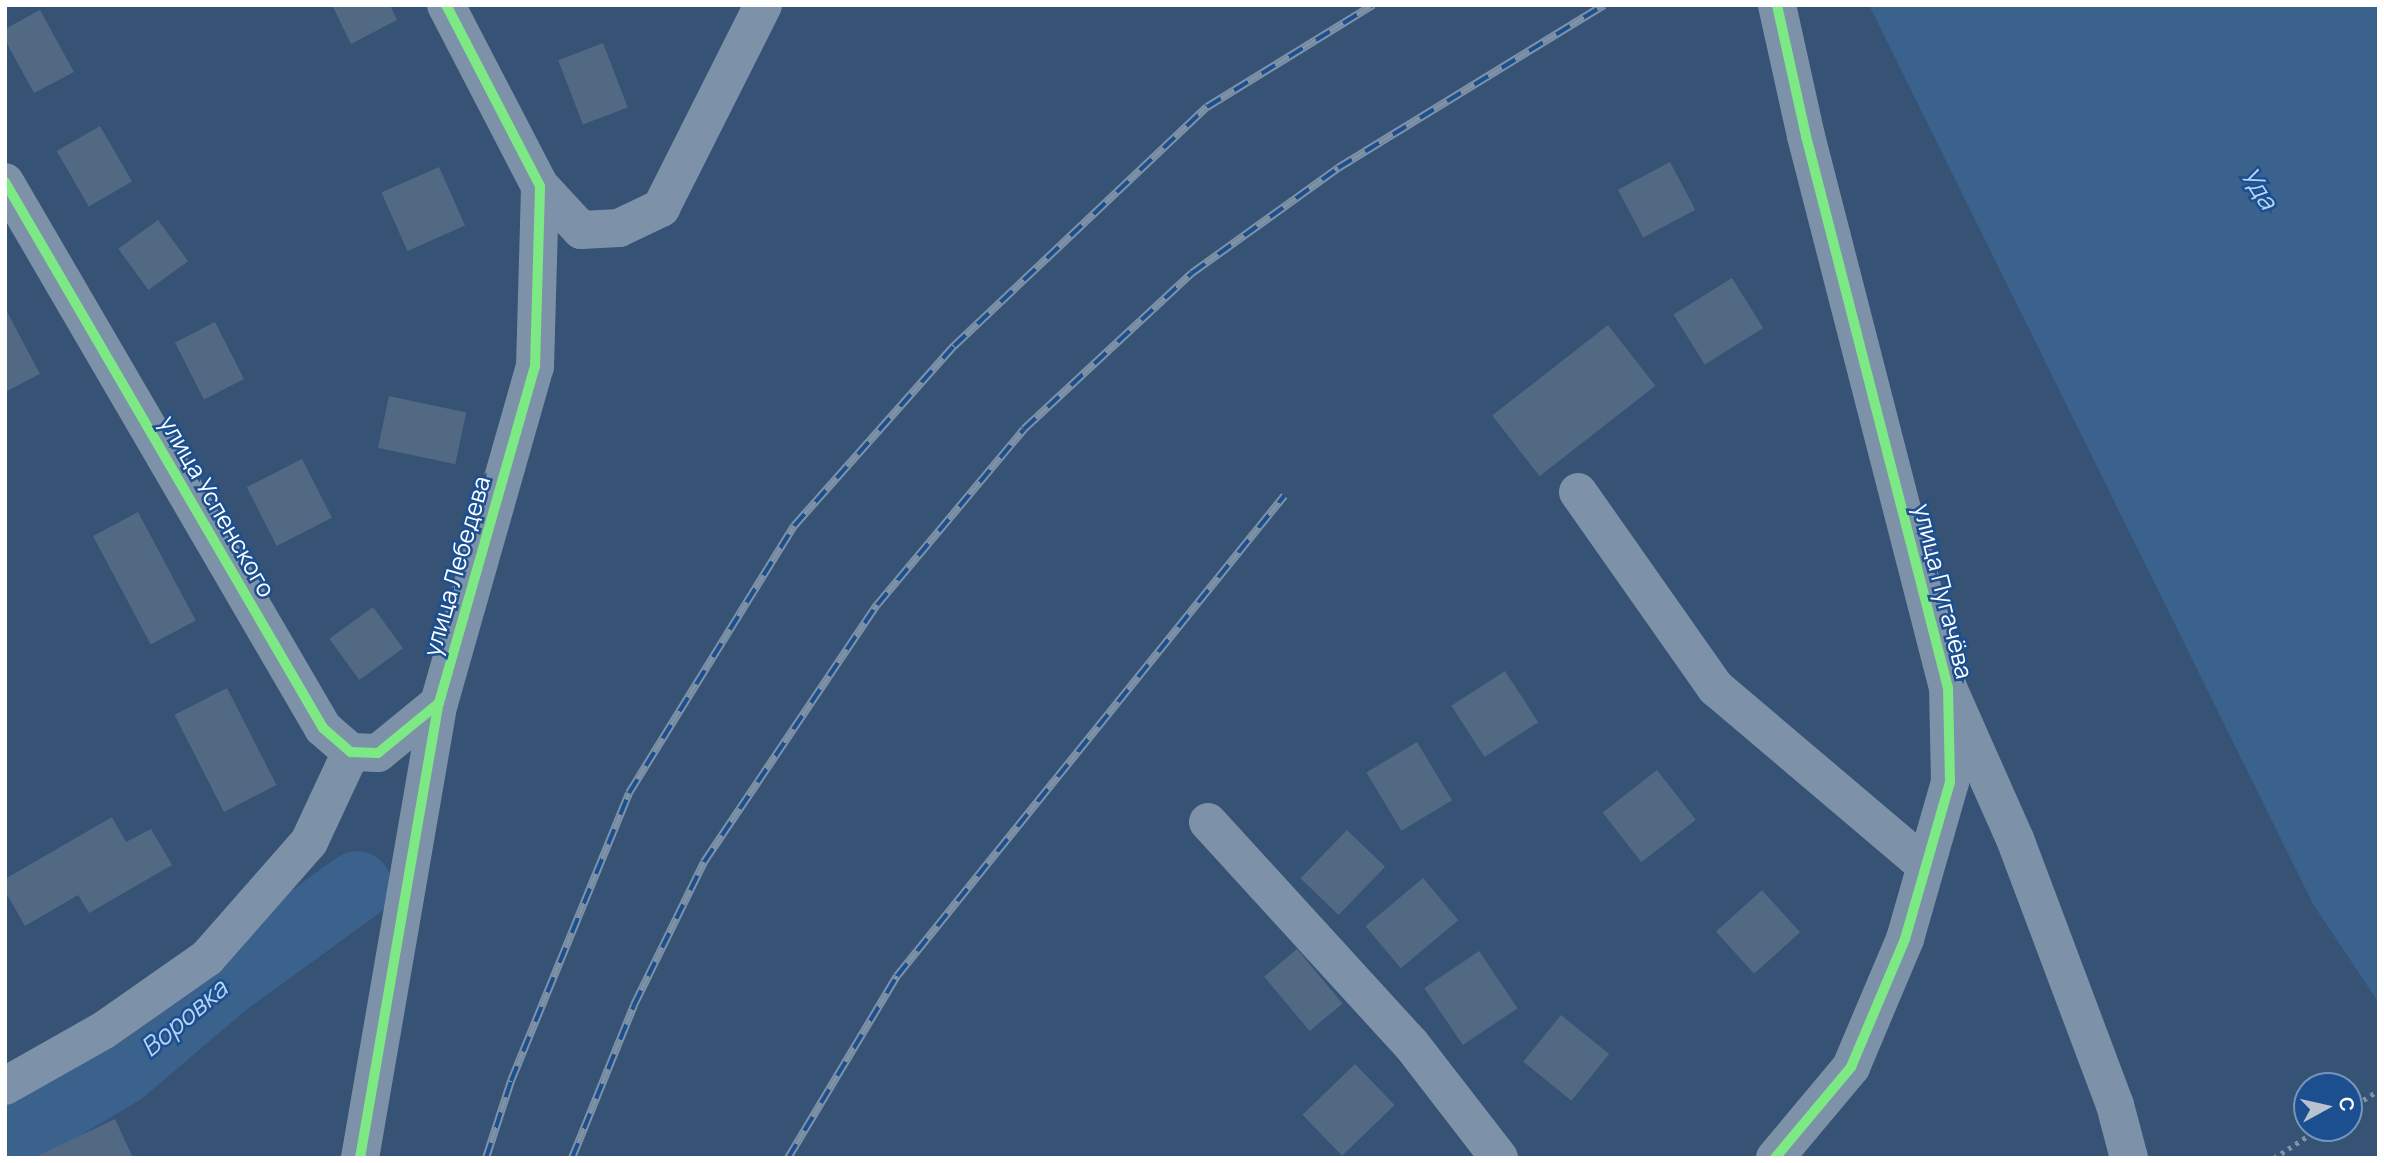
<!DOCTYPE html>
<meta charset="utf-8">
<style>
body{margin:0}
#map{position:relative;width:2384px;height:1163px;overflow:hidden;background:#365274;font-family:Manrope,sans-serif}
div>[style]{position:absolute}
[style*='--x']{left:calc(var(--x)*1px);top:calc(var(--y)*1px);width:calc(var(--w)*1px);rotate:calc(var(--a)*1deg)}
.water>*{inset:0;background:#3b618d}
.river>*{height:70px;margin:-35px;padding:0 35px;transform-origin:35px;border-radius:35px;background:#3b618d}
.building>*{inset:0;background:#526984;transform-origin:0 0}
.path>*{height:4.5px;margin-top:-2.25px;transform-origin:0;background:repeating-linear-gradient(90deg,#7d92a8 0 3.5px,transparent 0 8.5px)}
.minor>*{height:38px;margin:-19px;padding:0 19px;transform-origin:19px;border-radius:19px;background:#7d92a8}
.tertiary>*{height:38px;margin:-19px;padding:0 19px;transform-origin:19px;border-radius:19px;background:#7d92a8}
.rail>*{height:8px;margin-top:-4px;transform-origin:0;background:repeating-linear-gradient(90deg,#1b4f8f 0 16px,#7e92a7 0 32px);box-sizing:border-box;border-block:2px solid #7e92a7}
.cycleway>*{height:10px;margin:-5px;padding:0 5px;transform-origin:5px;border-radius:5px;background:#7ce984}
span{translate:-50% -50%;white-space:nowrap;text-align:center;line-height:1.15;-webkit-text-stroke:5px #1b4f8f;paint-order:stroke}
.street-label{font-size:24px;color:#fff}
.water-label{font-size:26px;color:#b5d3f5;font-style:italic}
.frame{position:absolute;inset:0;border:7px solid #fff;pointer-events:none}
.north{position:absolute;left:2293px;top:1072px;width:70px;height:70px;box-sizing:border-box;background:#1b4f8f;border:2px solid #7695bc;border-radius:50%;rotate:82deg;font-size:19px;font-weight:700;line-height:28px;text-align:center;color:#fff}
.north::after{content:'';display:block;margin:auto;width:24px;height:32px;background:#b9c2ce;clip-path:polygon(50% 0,100% 100%,50% 72%,0 100%)}
</style>
<div id="map">
<div class="water">
<div style="clip-path:polygon(1869px 5px,2379px 5px,2379px 1003px,2313px 904px)"></div>
</div>
<div class="river">
<div style="--x:5;--y:1140;--w:138;--a:-31"></div>
<div style="--x:123;--y:1069;--w:134;--a:-40.5"></div>
<div style="--x:225;--y:982;--w:163;--a:-36"></div>
</div>
<div class="building">
<div style="clip-path:polygon(332px 5px,390px 5px,397px 20px,351px 44px)"></div>
<div style="clip-path:polygon(40px 10px,74px 72px,34px 93px,5px 40px,5px 29px)"></div>
<div style="left:603px;top:43px;width:69px;height:48px;rotate:69deg"></div>
<div style="left:100px;top:126px;width:64px;height:50px;rotate:60deg"></div>
<div style="left:1670px;top:162px;width:54px;height:59px;rotate:62deg"></div>
<div style="left:439px;top:167px;width:64px;height:63px;rotate:66deg"></div>
<div style="left:158px;top:220px;width:51px;height:49px;rotate:54deg"></div>
<div style="left:1732px;top:278px;width:59px;height:69px;rotate:58deg"></div>
<div style="clip-path:polygon(5px 308px,40px 374px,5px 392px)"></div>
<div style="left:215px;top:322px;width:64px;height:45px;rotate:63deg"></div>
<div style="left:1608px;top:325px;width:77px;height:147px;rotate:52deg"></div>
<div style="left:389px;top:396px;width:79px;height:53px;rotate:12deg"></div>
<div style="left:302px;top:459px;width:66px;height:62px;rotate:63deg"></div>
<div style="left:138px;top:512px;width:123px;height:51px;rotate:62deg"></div>
<div style="left:373px;top:607px;width:51px;height:54px;rotate:54deg"></div>
<div style="left:1505px;top:671px;width:61px;height:64px;rotate:57deg"></div>
<div style="left:227px;top:688px;width:109px;height:59px;rotate:63deg"></div>
<div style="left:1417px;top:742px;width:68px;height:59px;rotate:59deg"></div>
<div style="left:1657px;top:770px;width:63px;height:69px;rotate:52deg"></div>
<div style="clip-path:polygon(112px 817px,126px 842px,151px 829px,172px 865px,89px 913px,78px 895px,25px 926px,5px 891px,5px 879px)"></div>
<div style="left:1347px;top:830px;width:53px;height:67px;rotate:44deg"></div>
<div style="left:1423px;top:878px;width:55px;height:75px;rotate:50deg"></div>
<div style="left:1762px;top:890px;width:57px;height:62px;rotate:48deg"></div>
<div style="left:1297px;top:949px;width:71px;height:43px;rotate:50deg"></div>
<div style="left:1479px;top:951px;width:69px;height:66px;rotate:56deg"></div>
<div style="left:1561px;top:1015px;width:62px;height:60px;rotate:39deg"></div>
<div style="left:1355px;top:1064px;width:57px;height:73px;rotate:46deg"></div>
<div style="clip-path:polygon(115px 1119px,133px 1158px,33px 1158px)"></div>
</div>
<div class="path">
<div style="--x:2349;--y:1109;--w:36;--a:-32"></div>
<div style="--x:2274;--y:1158;--w:55;--a:-33.1"></div>
</div>
<div class="minor">
<div style="--x:5;--y:182;--w:632;--a:59.78"></div>
<div style="--x:323;--y:728;--w:37;--a:41"></div>
<div style="--x:351;--y:752;--w:27;--a:2"></div>
<div style="--x:378;--y:753;--w:79;--a:-39.3"></div>
<div style="--x:1578;--y:492;--w:240;--a:54.9"></div>
<div style="--x:1716;--y:688;--w:274;--a:40.3"></div>
<div style="--x:1948;--y:688;--w:165;--a:66.1"></div>
<div style="--x:2015;--y:839;--w:284;--a:69.4"></div>
<div style="--x:2115;--y:1105;--w:55;--a:75.2"></div>
<div style="--x:1208;--y:822;--w:301;--a:47.6"></div>
<div style="--x:1411;--y:1044;--w:144;--a:52.3"></div>
<div style="--x:5;--y:1086;--w:114;--a:-29.5"></div>
<div style="--x:104;--y:1030;--w:126;--a:-35"></div>
<div style="--x:207;--y:958;--w:154;--a:-48.7"></div>
<div style="--x:309;--y:842;--w:99;--a:-65"></div>
<div style="--x:360;--y:1158;--w:462;--a:-80.2"></div>
<div style="--x:439;--y:703;--w:349;--a:-74.1"></div>
<div style="--x:535;--y:367;--w:181;--a:-88.4"></div>
</div>
<div class="tertiary">
<div style="--x:446;--y:5;--w:204;--a:62.6"></div>
<div style="--x:540;--y:186;--w:60;--a:47"></div>
<div style="--x:581;--y:230;--w:38;--a:-3"></div>
<div style="--x:619;--y:228;--w:47;--a:-25.5"></div>
<div style="--x:661;--y:208;--w:227;--a:-63.3"></div>
<div style="--x:1775;--y:1158;--w:119;--a:-50.1"></div>
<div style="--x:1851;--y:1067;--w:139;--a:-67.1"></div>
<div style="--x:1905;--y:939;--w:163;--a:-74"></div>
<div style="--x:1950;--y:782;--w:94;--a:-91.2"></div>
<div style="--x:1948;--y:688;--w:570;--a:-104.43"></div>
<div style="--x:1806;--y:136;--w:134;--a:-102.5"></div>
</div>
<div class="rail">
<div style="--x:486;--y:1158;--w:81;--a:-72"></div>
<div style="--x:511;--y:1081;--w:311;--a:-67.7"></div>
<div style="--x:629;--y:793;--w:314;--a:-58.3"></div>
<div style="--x:794;--y:526;--w:241;--a:-48.4"></div>
<div style="--x:954;--y:346;--w:348;--a:-43.4"></div>
<div style="--x:1207;--y:107;--w:195;--a:-31.6"></div>
<div style="--x:572;--y:1158;--w:165;--a:-67.9"></div>
<div style="--x:634;--y:1005;--w:159;--a:-63.9"></div>
<div style="--x:704;--y:862;--w:310;--a:-56.1"></div>
<div style="--x:877;--y:605;--w:229;--a:-50.1"></div>
<div style="--x:1024;--y:429;--w:229;--a:-42.9"></div>
<div style="--x:1192;--y:273;--w:180;--a:-35.7"></div>
<div style="--x:1338;--y:168;--w:312;--a:-31.5"></div>
<div style="--x:788;--y:1158;--w:212;--a:-59.1"></div>
<div style="--x:897;--y:976;--w:617;--a:-51.12"></div>
</div>
<div class="cycleway">
<div style="--x:5;--y:182;--w:632;--a:59.78"></div>
<div style="--x:323;--y:728;--w:37;--a:41"></div>
<div style="--x:351;--y:752;--w:27;--a:2"></div>
<div style="--x:378;--y:753;--w:79;--a:-39.3"></div>
<div style="--x:360;--y:1158;--w:462;--a:-80.2"></div>
<div style="--x:439;--y:703;--w:349;--a:-74.1"></div>
<div style="--x:535;--y:367;--w:181;--a:-88.4"></div>
<div style="--x:540;--y:186;--w:204;--a:-117.4"></div>
<div style="--x:1775;--y:1158;--w:119;--a:-50.1"></div>
<div style="--x:1851;--y:1067;--w:139;--a:-67.1"></div>
<div style="--x:1905;--y:939;--w:163;--a:-74"></div>
<div style="--x:1950;--y:782;--w:94;--a:-91.2"></div>
<div style="--x:1948;--y:688;--w:570;--a:-104.43"></div>
<div style="--x:1806;--y:136;--w:134;--a:-102.5"></div>
</div>
<div class="street-label">
<span style="left:218px;top:506px;rotate:60deg">улица Успенского</span>
<span style="left:456px;top:566px;rotate:-74deg">улица Лебедева</span>
<span style="left:1944px;top:591px;rotate:76deg">улица Пугачёва</span>
</div>
<div class="water-label">
<span style="left:2259px;top:188px;rotate:57deg">Уда</span>
<span style="left:184px;top:1018px;rotate:-40deg">Воровка</span>
</div>
<div class="frame"></div>
<div class="north">С</div>
</div>
